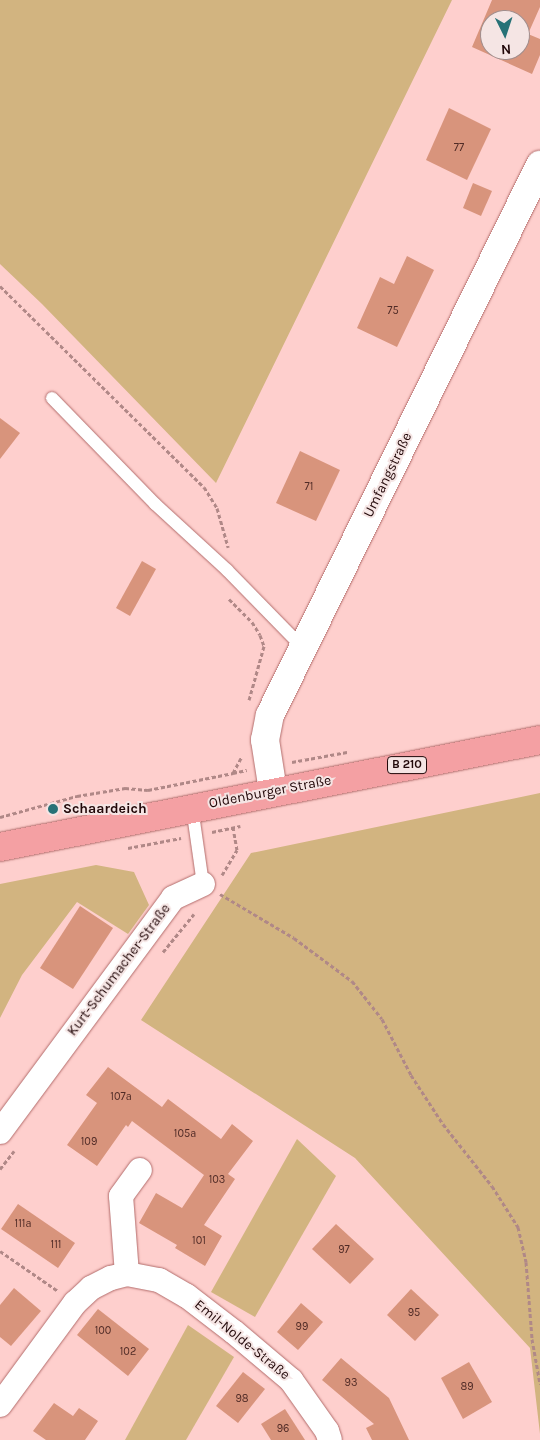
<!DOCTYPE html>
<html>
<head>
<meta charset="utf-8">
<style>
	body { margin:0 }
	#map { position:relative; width:540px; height:1440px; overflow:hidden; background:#fecfcd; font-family:Karla,sans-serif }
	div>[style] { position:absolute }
	.green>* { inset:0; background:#d2b480 }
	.building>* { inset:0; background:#d8947c }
	.path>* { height:3px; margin-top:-1.5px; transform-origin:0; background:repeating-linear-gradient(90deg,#b08887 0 4px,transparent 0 6.5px) }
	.roads { filter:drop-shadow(0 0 1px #b36d6c) drop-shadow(0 0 1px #b36d6c) }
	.service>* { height:12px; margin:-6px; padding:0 6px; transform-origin:6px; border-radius:6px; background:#fff }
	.minor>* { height:24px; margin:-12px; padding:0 12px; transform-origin:12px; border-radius:12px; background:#fff }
	.tertiary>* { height:28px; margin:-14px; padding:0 14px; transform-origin:14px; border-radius:14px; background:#fff }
	.primary>* { height:28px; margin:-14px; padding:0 14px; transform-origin:14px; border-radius:14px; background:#f4a0a3 }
	.dots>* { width:14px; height:14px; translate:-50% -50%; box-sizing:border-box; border:2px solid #f5e5e4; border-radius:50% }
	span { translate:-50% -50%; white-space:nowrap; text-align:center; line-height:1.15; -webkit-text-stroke:4px #f5e5e4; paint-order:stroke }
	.number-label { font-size:11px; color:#502b26 }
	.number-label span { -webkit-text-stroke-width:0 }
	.shield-label span { padding:1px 4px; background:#f5e5e4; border:1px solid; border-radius:4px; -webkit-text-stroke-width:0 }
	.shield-label { font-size:12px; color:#220809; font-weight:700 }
	.street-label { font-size:14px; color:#220809 }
	.poi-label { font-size:14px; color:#220809; font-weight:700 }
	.left { translate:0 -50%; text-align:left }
	.north { position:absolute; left:480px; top:10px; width:50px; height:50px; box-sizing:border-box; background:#f5e5e4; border:1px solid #a18d8c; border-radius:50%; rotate:176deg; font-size:14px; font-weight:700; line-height:20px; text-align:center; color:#220809 }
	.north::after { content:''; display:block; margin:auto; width:18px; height:22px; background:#287277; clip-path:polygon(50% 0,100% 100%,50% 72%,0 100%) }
</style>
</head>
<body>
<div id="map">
	<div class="green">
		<div style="clip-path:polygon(0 0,452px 0,216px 483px,42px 304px,0 264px)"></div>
		<div style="clip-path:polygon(540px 793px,540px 1434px,530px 1348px,355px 1158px,141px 1020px,251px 853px)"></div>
		<div style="clip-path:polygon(96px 865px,134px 872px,149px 905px,128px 934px,77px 902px,22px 975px,0 1018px,0 884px)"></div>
		<div style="clip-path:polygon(297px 1139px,336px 1176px,255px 1317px,211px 1292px)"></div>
		<div style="clip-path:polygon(188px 1325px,234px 1357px,186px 1440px,125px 1440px)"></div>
	</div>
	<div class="building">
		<div style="clip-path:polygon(evenodd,492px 0,540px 0,540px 7px,528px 34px,540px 39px,540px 55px,532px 74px,472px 47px,492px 0,490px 20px,520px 20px,520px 50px,490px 50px,490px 20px)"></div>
		<div style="clip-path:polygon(449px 108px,491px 129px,467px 180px,426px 160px)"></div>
		<div style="clip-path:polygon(473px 183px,492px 191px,481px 216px,463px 208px)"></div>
		<div style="clip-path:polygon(407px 256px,434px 270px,397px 347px,357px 328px,380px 277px,394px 284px)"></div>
		<div style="clip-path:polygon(0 418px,20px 433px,0 459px)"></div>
		<div style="clip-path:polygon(300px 451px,340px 470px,316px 521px,276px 503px)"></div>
		<div style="clip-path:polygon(142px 561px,156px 569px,130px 616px,116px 608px)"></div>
		<div style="clip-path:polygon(80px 906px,113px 928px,73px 989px,40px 968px)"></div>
		<div style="clip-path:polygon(108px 1067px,162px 1107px,168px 1099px,221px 1139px,232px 1124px,253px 1141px,228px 1174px,235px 1179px,204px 1225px,222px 1236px,205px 1266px,175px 1248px,177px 1245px,139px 1223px,156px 1193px,182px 1208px,204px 1175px,132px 1121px,128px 1127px,126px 1125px,97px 1166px,67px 1145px,97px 1103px,86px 1095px)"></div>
		<div style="clip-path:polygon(18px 1204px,75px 1243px,58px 1268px,1px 1229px)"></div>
		<div style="clip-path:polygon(336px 1224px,374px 1259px,350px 1284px,312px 1249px)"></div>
		<div style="clip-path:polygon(14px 1288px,41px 1311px,11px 1346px,0 1337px,0 1305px)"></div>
		<div style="clip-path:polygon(411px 1289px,439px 1315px,415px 1341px,387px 1315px)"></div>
		<div style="clip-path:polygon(301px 1303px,323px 1322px,298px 1350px,277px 1332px)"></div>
		<div style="clip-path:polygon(98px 1309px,149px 1349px,128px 1376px,77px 1335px)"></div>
		<div style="clip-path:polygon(341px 1358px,389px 1398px,409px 1440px,372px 1440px,366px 1428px,374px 1424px,322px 1380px)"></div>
		<div style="clip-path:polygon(469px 1362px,492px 1402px,463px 1419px,441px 1378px)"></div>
		<div style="clip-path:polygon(243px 1372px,265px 1389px,238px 1423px,216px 1406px)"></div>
		<div style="clip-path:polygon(54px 1403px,73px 1416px,79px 1408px,98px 1421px,85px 1440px,46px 1440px,33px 1431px)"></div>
		<div style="clip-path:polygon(285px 1409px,305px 1440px,271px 1440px,261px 1424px)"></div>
	</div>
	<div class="path">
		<div style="left:0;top:286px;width:286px;rotate:44.6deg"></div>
		<div style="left:204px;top:487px;width:25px;rotate:58deg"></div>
		<div style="left:217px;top:508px;width:41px;rotate:74.2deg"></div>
		<div style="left:229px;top:599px;width:33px;rotate:45deg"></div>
		<div style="left:252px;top:622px;width:15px;rotate:58deg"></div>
		<div style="left:260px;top:635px;width:12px;rotate:70deg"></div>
		<div style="left:264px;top:646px;width:56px;rotate:105.5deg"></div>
		<div style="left:292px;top:762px;width:56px;rotate:-10.3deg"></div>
		<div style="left:233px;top:773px;width:14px;rotate:-12deg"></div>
		<div style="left:0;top:817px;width:80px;rotate:-15.3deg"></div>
		<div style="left:77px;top:796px;width:49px;rotate:-9.5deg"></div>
		<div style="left:125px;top:788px;width:23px;rotate:5deg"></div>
		<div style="left:148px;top:790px;width:87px;rotate:-11.3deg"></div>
		<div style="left:233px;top:773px;width:19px;rotate:-62deg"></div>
		<div style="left:212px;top:832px;width:29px;rotate:-12deg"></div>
		<div style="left:128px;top:848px;width:54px;rotate:-10.7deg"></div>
		<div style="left:222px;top:875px;width:29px;rotate:-59deg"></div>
		<div style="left:237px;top:850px;width:22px;rotate:-100deg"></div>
		<div style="left:220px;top:894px;width:86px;rotate:30.7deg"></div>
		<div style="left:294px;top:938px;width:72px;rotate:36.6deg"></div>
		<div style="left:352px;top:981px;width:48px;rotate:51.7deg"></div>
		<div style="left:382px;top:1019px;width:63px;rotate:62.6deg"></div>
		<div style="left:411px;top:1075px;width:59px;rotate:56.9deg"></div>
		<div style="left:443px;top:1124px;width:79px;rotate:51.7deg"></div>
		<div style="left:492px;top:1186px;width:49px;rotate:57.6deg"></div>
		<div style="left:518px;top:1227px;width:36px;rotate:77deg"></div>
		<div style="left:526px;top:1262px;width:77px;rotate:85.5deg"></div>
		<div style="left:532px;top:1339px;width:46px;rotate:79.9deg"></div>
		<div style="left:163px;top:952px;width:49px;rotate:-50.8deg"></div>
		<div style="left:0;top:1169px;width:23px;rotate:-52deg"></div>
		<div style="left:0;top:1251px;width:70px;rotate:34.6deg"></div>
	</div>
	<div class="roads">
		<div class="service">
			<div style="left:52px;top:398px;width:148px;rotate:45.8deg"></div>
			<div style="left:155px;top:504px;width:98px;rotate:42.5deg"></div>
			<div style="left:227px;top:570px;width:109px;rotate:45.7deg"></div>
			<div style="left:192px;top:807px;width:78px;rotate:81.9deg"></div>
		</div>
		<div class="minor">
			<div style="left:0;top:1132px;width:291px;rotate:-53.5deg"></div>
			<div style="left:173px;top:898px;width:33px;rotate:-25deg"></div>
			<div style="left:127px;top:1274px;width:78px;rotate:-94.4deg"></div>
			<div style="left:121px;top:1196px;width:32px;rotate:-54deg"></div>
			<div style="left:0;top:1405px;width:127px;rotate:-53.7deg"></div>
			<div style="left:75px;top:1303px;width:22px;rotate:-43deg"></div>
			<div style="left:91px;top:1288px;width:22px;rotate:-27deg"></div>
			<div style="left:111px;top:1278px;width:16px;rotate:-14deg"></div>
			<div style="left:127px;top:1274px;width:33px;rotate:11deg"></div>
			<div style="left:159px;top:1280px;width:32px;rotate:30deg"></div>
			<div style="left:187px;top:1296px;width:59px;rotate:37.5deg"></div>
			<div style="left:234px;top:1332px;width:75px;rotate:40.1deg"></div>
			<div style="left:291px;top:1380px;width:62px;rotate:54.8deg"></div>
			<div style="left:327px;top:1431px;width:9px;rotate:72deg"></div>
		</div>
		<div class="tertiary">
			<div style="left:273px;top:791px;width:52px;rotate:-98.9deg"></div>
			<div style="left:265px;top:740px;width:25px;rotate:-79deg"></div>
			<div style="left:270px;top:715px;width:613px;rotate:-63.85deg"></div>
		</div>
		<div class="primary">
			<div style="left:0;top:847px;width:550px;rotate:-11.21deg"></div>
		</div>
	</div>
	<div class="dots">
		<div style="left:53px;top:809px;background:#287277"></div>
	</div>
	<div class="number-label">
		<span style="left:459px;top:148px">77</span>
		<span style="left:393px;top:311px">75</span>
		<span style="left:309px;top:487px">71</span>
		<span style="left:121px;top:1097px">107a</span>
		<span style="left:185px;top:1134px">105a</span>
		<span style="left:89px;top:1142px">109</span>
		<span style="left:217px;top:1180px">103</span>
		<span style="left:23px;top:1224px">111a</span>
		<span style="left:199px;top:1241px">101</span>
		<span style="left:56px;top:1245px">111</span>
		<span style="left:344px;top:1250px">97</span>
		<span style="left:414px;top:1313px">95</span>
		<span style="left:302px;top:1327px">99</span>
		<span style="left:103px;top:1331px">100</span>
		<span style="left:128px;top:1352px">102</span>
		<span style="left:351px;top:1383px">93</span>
		<span style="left:467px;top:1387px">89</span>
		<span style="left:242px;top:1399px">98</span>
		<span style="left:283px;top:1429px">96</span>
	</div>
	<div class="shield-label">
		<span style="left:407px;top:765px">B 210</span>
	</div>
	<div class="street-label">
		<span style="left:388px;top:475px;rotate:-64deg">Umfangstraße</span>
		<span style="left:270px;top:792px;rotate:-11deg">Oldenburger Straße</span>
		<span style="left:119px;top:970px;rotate:-53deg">Kurt-Schumacher-Straße</span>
		<span style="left:242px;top:1340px;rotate:39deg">Emil-Nolde-Straße</span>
	</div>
	<div class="poi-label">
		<span class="left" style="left:63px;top:809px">Schaardeich</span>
	</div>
	<div class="north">N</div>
</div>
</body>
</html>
